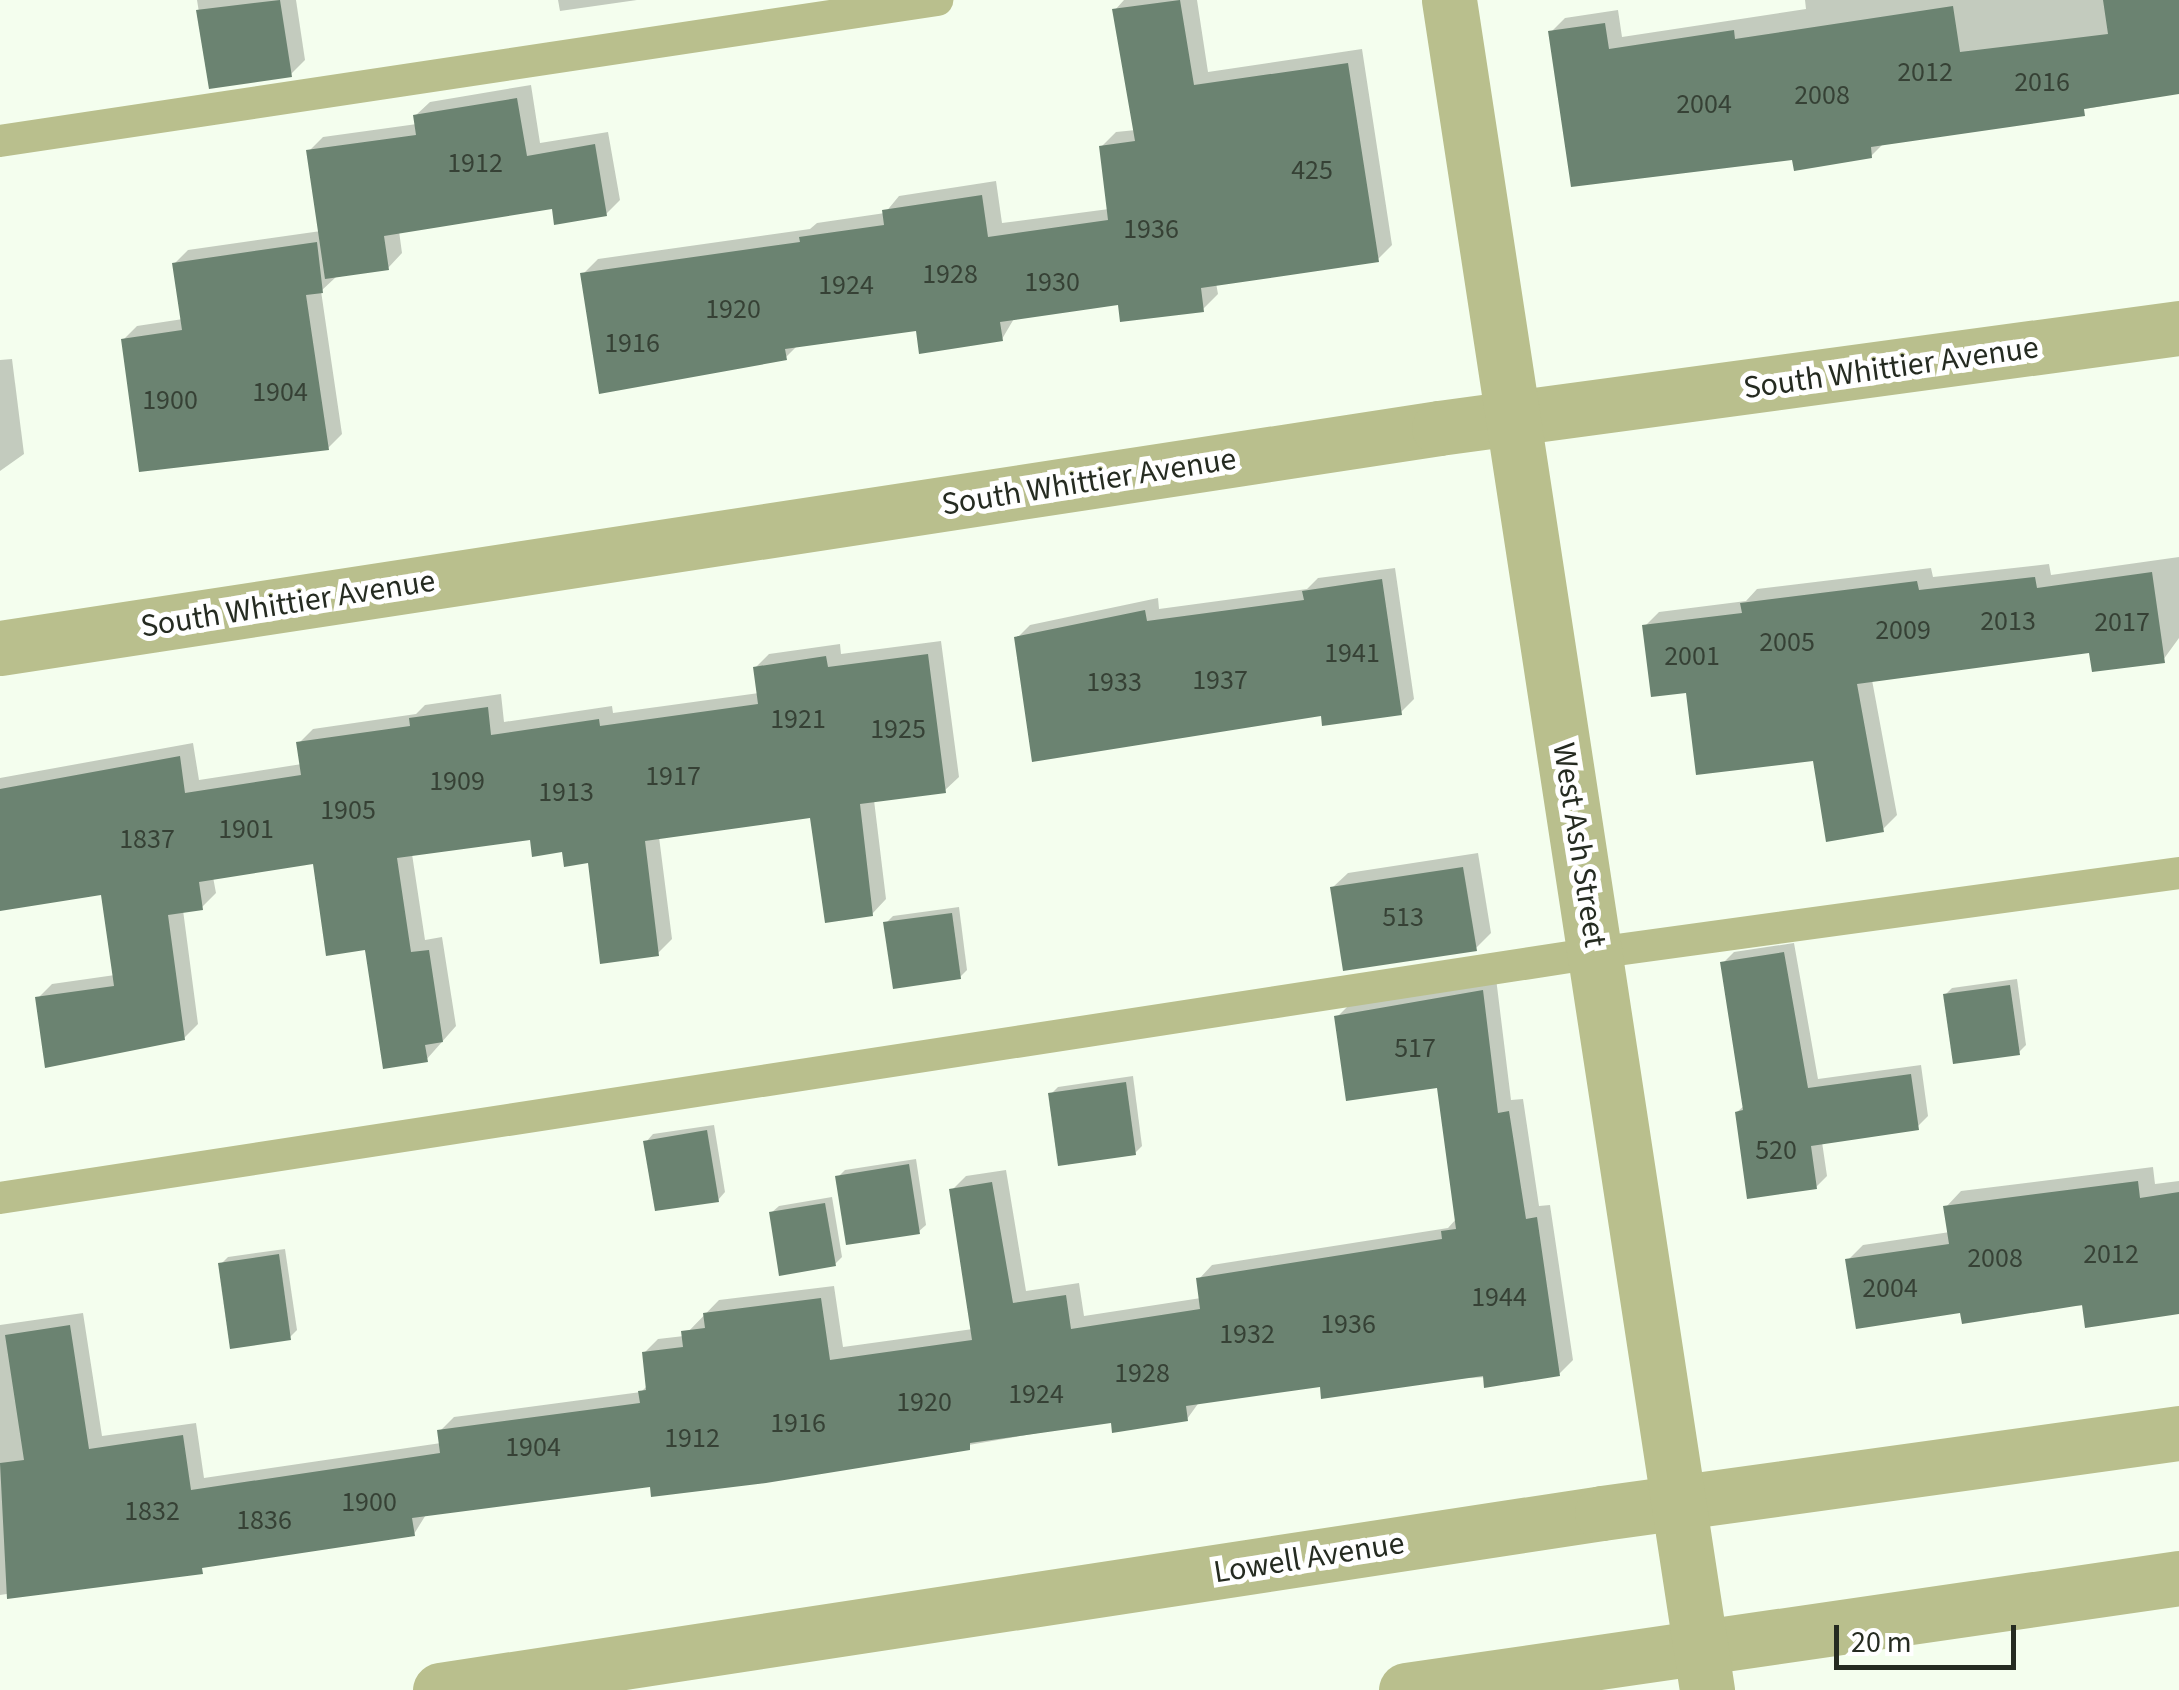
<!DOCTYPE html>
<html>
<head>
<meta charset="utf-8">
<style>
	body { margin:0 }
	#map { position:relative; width:2179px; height:1690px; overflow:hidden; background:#f4feee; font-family:"Source Sans 3",sans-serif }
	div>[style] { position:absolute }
	.shadow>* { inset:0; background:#0003 }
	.building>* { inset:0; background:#6b8371 }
	.service>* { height:32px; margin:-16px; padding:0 16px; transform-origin:16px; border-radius:16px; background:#b9bf8d }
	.minor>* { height:55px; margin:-27.5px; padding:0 27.5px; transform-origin:27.5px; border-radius:27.5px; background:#b9bf8d }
	.tertiary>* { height:55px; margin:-27.5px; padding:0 27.5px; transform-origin:27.5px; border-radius:27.5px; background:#b9bf8d }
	span { translate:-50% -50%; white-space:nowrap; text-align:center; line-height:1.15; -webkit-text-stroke:10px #fff; paint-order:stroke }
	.number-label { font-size:28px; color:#364135 }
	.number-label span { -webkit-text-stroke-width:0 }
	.street-label { font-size:32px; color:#252b21 }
	.scale { position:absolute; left:1834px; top:1625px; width:182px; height:45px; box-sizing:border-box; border:5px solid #252b21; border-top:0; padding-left:12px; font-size:30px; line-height:35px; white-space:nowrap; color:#252b21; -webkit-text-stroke:8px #fff; paint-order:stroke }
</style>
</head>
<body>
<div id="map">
	<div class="shadow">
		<div style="clip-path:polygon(197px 0,296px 0,305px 60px,291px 74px,211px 87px)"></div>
		<div style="clip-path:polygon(558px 0,637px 0,560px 11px)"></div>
		<div style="clip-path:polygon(1124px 0,1197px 0,1208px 72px,1362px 49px,1392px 245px,1377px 260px,1216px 283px,1218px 294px,1203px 309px,1120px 303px,1015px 317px,1002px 339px,918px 328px,798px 345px,786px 357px,583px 274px,598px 259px,810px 229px,817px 223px,885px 213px,899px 196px,996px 181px,1002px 223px,1109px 209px,1101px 147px,1116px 132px,1136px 130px,1115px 10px)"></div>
		<div style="clip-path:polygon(1805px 0,2179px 0,2179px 93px,1884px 143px,1871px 156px,1794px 157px,1551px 32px,1565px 18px,1618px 10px,1622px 37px,1806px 9px)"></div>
		<div style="clip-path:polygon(531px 85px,540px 143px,608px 132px,620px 200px,606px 214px,554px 207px,399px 231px,402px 253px,388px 268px,336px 277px,321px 291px,342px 434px,328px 448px,123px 340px,137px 326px,183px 319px,174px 264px,188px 250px,321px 231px,309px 151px,323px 137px,417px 124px,415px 116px,430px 102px)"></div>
		<div style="clip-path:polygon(12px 359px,24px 454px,0 471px,0 360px)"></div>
		<div style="clip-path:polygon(2179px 557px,2179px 638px,2163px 660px,2091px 650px,1872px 680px,1897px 815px,1883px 829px,1815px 758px,1688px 690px,1645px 626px,1659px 612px,1746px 601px,1757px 589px,1931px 568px,1933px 577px,2049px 564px,2051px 575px)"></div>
		<div style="clip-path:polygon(1395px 568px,1414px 699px,1401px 712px,1323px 714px,1017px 638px,1030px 625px,1158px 598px,1159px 609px,1307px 589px,1318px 578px)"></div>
		<div style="clip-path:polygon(941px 641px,959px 777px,944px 791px,874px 800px,886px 899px,872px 914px,812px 815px,659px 837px,672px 939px,658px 953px,590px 860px,564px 849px,532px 838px,412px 854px,425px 940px,442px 937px,456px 1026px,426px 1060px,315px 861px,213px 877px,216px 893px,202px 907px,183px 910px,198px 1024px,184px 1038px,38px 998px,52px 984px,115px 975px,104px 892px,0 908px,0 778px,193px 743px,199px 780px,302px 764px,299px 743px,313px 729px,416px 714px,425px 705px,501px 694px,504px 722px,612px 706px,613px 713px,759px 693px,755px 668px,769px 654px,840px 644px,841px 654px)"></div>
		<div style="clip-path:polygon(1478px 853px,1491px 933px,1475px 949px,1332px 888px,1348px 873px)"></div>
		<div style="clip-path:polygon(959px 907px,967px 970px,960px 977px,886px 923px,893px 916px)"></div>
		<div style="clip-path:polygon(1794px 943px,1818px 1079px,1921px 1065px,1928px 1116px,1917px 1127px,1822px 1142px,1827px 1176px,1816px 1187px,1737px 1112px,1745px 1105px,1723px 963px,1734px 952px)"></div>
		<div style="clip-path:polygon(1496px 978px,1511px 1100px,1523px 1099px,1539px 1206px,1550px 1205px,1573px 1360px,1559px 1374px,1322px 1384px,1200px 1401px,1187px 1419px,1113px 1420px,766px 1480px,652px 1484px,427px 1513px,414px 1534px,0 1595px,0 1325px,83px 1313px,102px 1436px,196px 1423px,204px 1478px,441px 1443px,440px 1431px,454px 1417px,641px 1392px,648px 1385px,644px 1353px,658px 1339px,684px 1336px,719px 1300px,834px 1286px,843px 1347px,973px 1329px,952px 1190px,966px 1176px,1006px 1170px,1026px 1291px,1079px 1283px,1084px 1316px,1201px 1298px,1199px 1279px,1212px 1265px,1448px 1228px,1457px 1218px,1439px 1086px,1337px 1017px,1351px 1003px)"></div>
		<div style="clip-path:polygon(2017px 979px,2026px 1045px,2019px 1052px,1945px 995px,1952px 988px)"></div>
		<div style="clip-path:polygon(1133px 1076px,1142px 1146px,1135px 1153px,1051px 1094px,1058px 1087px)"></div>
		<div style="clip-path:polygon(714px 1125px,725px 1192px,718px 1200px,646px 1142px,653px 1134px)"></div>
		<div style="clip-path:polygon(916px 1159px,926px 1225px,918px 1232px,838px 1177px,845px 1170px)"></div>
		<div style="clip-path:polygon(2153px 1167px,2155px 1184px,2179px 1181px,2179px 1301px,1962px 1311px,1848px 1260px,1863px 1245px,1950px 1232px,1946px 1207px,1961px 1191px)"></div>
		<div style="clip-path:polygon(832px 1197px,842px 1257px,835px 1264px,771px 1213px,779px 1206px)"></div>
		<div style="clip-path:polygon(285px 1249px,297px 1330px,290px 1337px,221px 1264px,228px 1257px)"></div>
	</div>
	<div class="building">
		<div style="clip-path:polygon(280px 0,292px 77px,209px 89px,196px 10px)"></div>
		<div style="clip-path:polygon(1180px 0,1194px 85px,1348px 63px,1379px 262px,1201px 288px,1204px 312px,1120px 322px,1118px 305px,1000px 322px,1003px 341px,919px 354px,916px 331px,785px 349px,787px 360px,599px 394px,580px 273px,800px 242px,799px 237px,884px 225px,882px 210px,982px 195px,988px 237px,1108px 220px,1099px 146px,1135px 141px,1112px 9px)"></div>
		<div style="clip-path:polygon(2103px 0,2179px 0,2179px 94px,2084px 109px,2085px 116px,1871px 147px,1872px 158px,1794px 171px,1792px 160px,1571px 187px,1548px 31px,1605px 23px,1609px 49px,1734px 30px,1735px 39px,1953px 6px,1960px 52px,2108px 34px)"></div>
		<div style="clip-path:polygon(517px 98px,527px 156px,595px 144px,607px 216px,554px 225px,552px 209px,384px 236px,389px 270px,325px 279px,306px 150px,416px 135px,413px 115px)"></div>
		<div style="clip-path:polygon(317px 242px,323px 293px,306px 295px,329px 450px,139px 472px,121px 339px,182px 330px,172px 263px)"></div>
		<div style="clip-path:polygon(2152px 572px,2165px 663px,2092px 672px,2089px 653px,1857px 684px,1884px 832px,1826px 842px,1813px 761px,1696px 775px,1686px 693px,1651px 697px,1642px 625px,1742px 613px,1740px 603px,1917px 581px,1919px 590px,2035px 577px,2037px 588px)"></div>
		<div style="clip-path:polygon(1382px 579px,1402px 715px,1322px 726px,1321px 716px,1032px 762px,1014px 637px,1145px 610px,1147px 621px,1304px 600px,1302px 591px)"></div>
		<div style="clip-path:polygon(928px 654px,946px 793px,860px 804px,873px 916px,825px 923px,810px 818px,645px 841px,659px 956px,600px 964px,588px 863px,564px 867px,562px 852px,532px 857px,530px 840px,397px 858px,411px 952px,429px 950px,443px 1042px,425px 1045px,428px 1062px,383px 1069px,365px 950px,326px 956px,313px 864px,199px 882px,203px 910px,168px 915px,185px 1040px,45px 1068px,35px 997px,114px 986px,101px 895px,0 911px,0 789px,180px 756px,185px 793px,301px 775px,296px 742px,410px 726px,409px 718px,488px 707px,491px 735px,599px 719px,600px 726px,758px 704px,753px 667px,826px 656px,828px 667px)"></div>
		<div style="clip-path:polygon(1463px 867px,1477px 951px,1343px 971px,1330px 887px)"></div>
		<div style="clip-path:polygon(952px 913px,961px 979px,893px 989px,883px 922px)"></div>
		<div style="clip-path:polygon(1784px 952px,1808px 1088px,1911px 1074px,1919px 1130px,1811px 1146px,1817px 1189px,1747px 1199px,1735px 1112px,1743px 1110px,1720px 962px)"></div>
		<div style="clip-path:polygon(2010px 985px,2020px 1055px,1953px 1064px,1943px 994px)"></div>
		<div style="clip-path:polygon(1483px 990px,1498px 1113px,1509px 1111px,1526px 1219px,1537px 1217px,1560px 1376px,1484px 1388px,1483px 1376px,1321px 1399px,1320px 1387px,1186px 1406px,1188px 1421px,1112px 1433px,1111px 1423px,970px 1443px,970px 1450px,766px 1483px,651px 1497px,650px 1487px,412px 1518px,415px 1536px,202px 1568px,203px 1574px,7px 1599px,0 1463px,24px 1460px,5px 1335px,70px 1325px,89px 1449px,183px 1435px,191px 1490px,440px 1453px,437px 1430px,640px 1403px,638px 1391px,646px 1390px,642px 1352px,683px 1347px,681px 1331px,705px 1328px,703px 1313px,821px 1298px,830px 1360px,972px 1340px,949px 1189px,992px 1182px,1013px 1303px,1066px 1295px,1071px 1329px,1200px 1309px,1196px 1278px,1442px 1239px,1441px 1231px,1456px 1229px,1437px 1088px,1346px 1101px,1334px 1016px)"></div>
		<div style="clip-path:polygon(1126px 1082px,1136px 1155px,1058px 1166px,1048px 1093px)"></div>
		<div style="clip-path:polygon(707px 1130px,719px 1202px,655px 1211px,643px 1141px)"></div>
		<div style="clip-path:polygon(909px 1164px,920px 1234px,846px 1245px,835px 1176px)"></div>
		<div style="clip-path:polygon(2138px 1181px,2140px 1198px,2179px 1192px,2179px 1314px,2085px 1328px,2082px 1305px,1962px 1324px,1960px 1313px,1856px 1329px,1845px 1259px,1949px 1244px,1943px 1206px)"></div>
		<div style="clip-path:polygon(825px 1203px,836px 1266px,779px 1276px,769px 1212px)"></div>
		<div style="clip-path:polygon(279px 1254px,291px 1340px,230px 1349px,218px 1263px)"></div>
	</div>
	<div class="service">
		<div style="left:0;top:141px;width:948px;rotate:-8.56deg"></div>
		<div style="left:0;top:1198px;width:1614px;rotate:-8.73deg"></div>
		<div style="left:1595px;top:953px;width:589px;rotate:-7.8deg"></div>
	</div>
	<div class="minor">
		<div style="left:0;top:648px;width:1456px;rotate:-8.69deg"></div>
		<div style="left:1439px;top:428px;width:747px;rotate:-7.7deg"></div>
		<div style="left:440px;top:1690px;width:1175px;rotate:-8.66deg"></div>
		<div style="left:1602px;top:1513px;width:583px;rotate:-7.89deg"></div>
		<div style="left:1406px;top:1690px;width:781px;rotate:-8.24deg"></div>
	</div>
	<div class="tertiary">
		<div style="left:1449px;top:0;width:1710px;rotate:81.32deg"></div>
	</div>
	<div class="number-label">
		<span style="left:1925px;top:72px">2012</span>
		<span style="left:2042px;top:82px">2016</span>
		<span style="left:1822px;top:95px">2008</span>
		<span style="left:1704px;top:104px">2004</span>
		<span style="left:475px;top:163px">1912</span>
		<span style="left:1312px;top:170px">425</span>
		<span style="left:1151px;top:229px">1936</span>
		<span style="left:950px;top:274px">1928</span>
		<span style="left:1052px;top:282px">1930</span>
		<span style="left:846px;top:285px">1924</span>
		<span style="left:733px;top:309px">1920</span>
		<span style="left:632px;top:343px">1916</span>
		<span style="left:280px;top:392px">1904</span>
		<span style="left:170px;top:400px">1900</span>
		<span style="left:2008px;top:621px">2013</span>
		<span style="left:2122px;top:622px">2017</span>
		<span style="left:1903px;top:630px">2009</span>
		<span style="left:1787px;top:642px">2005</span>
		<span style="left:1352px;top:653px">1941</span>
		<span style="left:1692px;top:656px">2001</span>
		<span style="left:1220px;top:680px">1937</span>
		<span style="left:1114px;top:682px">1933</span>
		<span style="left:798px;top:719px">1921</span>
		<span style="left:898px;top:729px">1925</span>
		<span style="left:673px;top:776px">1917</span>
		<span style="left:457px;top:781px">1909</span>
		<span style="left:566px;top:792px">1913</span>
		<span style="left:348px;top:810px">1905</span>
		<span style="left:246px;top:829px">1901</span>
		<span style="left:147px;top:839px">1837</span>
		<span style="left:1403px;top:917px">513</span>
		<span style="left:1415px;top:1048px">517</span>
		<span style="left:1776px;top:1150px">520</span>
		<span style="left:2111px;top:1254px">2012</span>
		<span style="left:1995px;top:1258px">2008</span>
		<span style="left:1890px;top:1288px">2004</span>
		<span style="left:1499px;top:1297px">1944</span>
		<span style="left:1348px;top:1324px">1936</span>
		<span style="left:1247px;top:1334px">1932</span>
		<span style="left:1142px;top:1373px">1928</span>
		<span style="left:1036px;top:1394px">1924</span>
		<span style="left:924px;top:1402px">1920</span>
		<span style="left:798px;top:1423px">1916</span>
		<span style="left:692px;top:1438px">1912</span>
		<span style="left:533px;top:1447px">1904</span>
		<span style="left:369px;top:1502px">1900</span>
		<span style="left:152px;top:1511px">1832</span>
		<span style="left:264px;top:1520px">1836</span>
	</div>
	<div class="street-label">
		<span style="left:1891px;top:368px;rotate:-8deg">South Whittier Avenue</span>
		<span style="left:1089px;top:482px;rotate:-9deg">South Whittier Avenue</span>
		<span style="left:288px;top:604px;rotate:-9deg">South Whittier Avenue</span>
		<span style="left:1579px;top:845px;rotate:81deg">West Ash Street</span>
		<span style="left:1309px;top:1558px;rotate:-9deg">Lowell Avenue</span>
	</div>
	<div class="scale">20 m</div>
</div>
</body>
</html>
